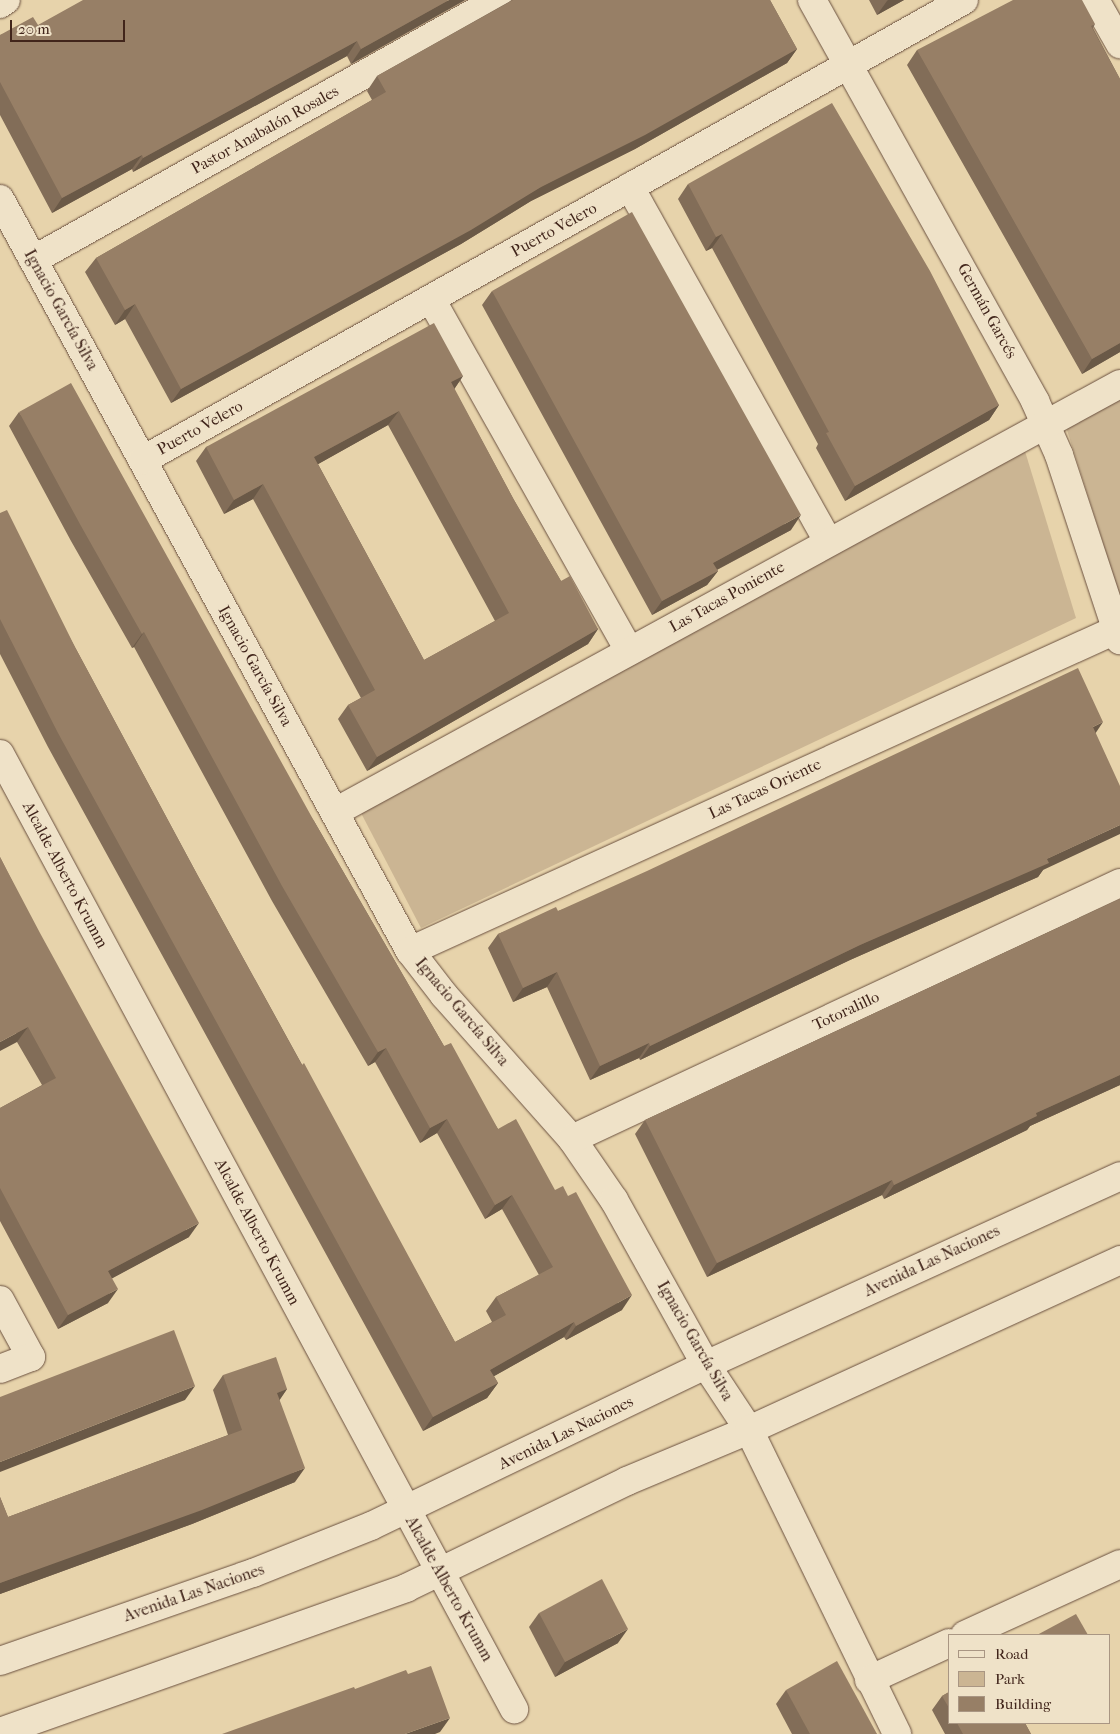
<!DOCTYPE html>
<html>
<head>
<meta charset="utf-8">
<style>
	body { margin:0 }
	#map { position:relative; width:1120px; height:1734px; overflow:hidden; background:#e7d3ab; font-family:"IM FELL French Canon",serif }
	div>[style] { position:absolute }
	.green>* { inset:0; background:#cbb593 }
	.roads { filter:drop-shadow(0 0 1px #6a503f) drop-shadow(0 0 1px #6a503f) }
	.minor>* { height:28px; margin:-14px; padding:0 14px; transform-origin:14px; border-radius:14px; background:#efe2c8 }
	.tertiary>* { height:28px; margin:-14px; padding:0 14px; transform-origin:14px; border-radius:14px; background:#efe2c8 }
	.wall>* { inset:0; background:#826d58 }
	.shaded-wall>* { inset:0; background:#6a5947 }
	.building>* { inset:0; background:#977f66 }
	span { translate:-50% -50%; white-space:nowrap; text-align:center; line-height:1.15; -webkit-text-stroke:4px #efe2c8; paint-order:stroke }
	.street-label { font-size:16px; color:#41251b }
	.legend { position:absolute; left:948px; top:1634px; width:162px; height:90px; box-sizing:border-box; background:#efe2c8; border:1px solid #a99683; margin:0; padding:6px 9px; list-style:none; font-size:15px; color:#41251b }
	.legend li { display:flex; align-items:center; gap:10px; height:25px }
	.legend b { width:25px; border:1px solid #a99683 }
	.scale { position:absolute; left:10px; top:20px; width:115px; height:22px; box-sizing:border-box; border:2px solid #41251b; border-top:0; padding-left:6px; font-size:15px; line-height:18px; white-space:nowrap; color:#41251b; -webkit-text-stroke:4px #efe2c8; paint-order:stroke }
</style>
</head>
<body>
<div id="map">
	<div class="green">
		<div style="clip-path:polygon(1120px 390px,1120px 596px,1065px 424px)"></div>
		<div style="clip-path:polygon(1024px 448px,1076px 618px,421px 928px,361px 813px)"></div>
	</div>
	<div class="roads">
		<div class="minor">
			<div style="left:812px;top:0;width:459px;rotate:60.9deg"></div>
			<div style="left:1035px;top:401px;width:59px;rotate:66deg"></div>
			<div style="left:1059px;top:455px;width:195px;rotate:71.8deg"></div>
			<div style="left:1095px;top:0;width:51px;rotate:60.4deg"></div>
			<div style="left:0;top:4px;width:7px;rotate:-34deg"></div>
			<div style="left:630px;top:187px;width:406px;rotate:60.8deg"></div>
			<div style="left:0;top:199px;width:857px;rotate:61.4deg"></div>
			<div style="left:410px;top:951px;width:56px;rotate:52.3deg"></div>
			<div style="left:444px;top:995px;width:193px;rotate:48.4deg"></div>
			<div style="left:572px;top:1139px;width:74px;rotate:55.5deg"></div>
			<div style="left:614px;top:1200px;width:189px;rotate:60.9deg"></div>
			<div style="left:706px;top:1365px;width:78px;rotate:56.5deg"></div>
			<div style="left:749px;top:1430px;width:338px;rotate:64deg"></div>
			<div style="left:33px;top:260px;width:532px;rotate:-29.26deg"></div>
			<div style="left:431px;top:299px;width:404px;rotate:60.6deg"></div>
			<div style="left:143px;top:460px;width:941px;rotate:-29.26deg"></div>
			<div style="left:0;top:754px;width:1085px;rotate:61.71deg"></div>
			<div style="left:335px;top:812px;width:894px;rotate:-28.6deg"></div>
			<div style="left:410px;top:951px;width:780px;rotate:-24.46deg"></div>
			<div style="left:572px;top:1139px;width:605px;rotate:-25.04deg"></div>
			<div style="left:0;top:1300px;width:65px;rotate:61.5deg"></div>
			<div style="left:31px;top:1357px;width:33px;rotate:159deg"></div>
			<div style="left:965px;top:1635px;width:170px;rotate:-24.6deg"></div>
			<div style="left:869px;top:1680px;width:88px;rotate:-24.8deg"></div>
		</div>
		<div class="tertiary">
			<div style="left:0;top:1661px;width:268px;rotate:-19.2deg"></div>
			<div style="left:253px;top:1573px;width:127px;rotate:-21.7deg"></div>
			<div style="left:371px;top:1526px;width:372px;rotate:-25.7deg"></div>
			<div style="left:706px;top:1365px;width:455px;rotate:-24.5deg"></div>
			<div style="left:0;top:1732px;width:431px;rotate:-19.5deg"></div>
			<div style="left:406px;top:1588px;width:246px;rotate:-25.8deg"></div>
			<div style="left:627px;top:1481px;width:132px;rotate:-22.7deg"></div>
			<div style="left:749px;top:1430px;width:408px;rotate:-24.6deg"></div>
		</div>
	</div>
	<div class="wall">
		<div style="clip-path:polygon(465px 0,351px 64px,347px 56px,133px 172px,132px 169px,52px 213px,0 115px,0 35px,38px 25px)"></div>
		<div style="clip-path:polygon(512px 0,770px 0,797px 49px,787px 63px,635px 149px,531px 201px,461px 244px,171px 403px,125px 319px,115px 325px,85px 272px,96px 258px,372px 100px,367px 91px,377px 76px)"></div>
		<div style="clip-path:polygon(869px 0,904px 0,877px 15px)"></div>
		<div style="clip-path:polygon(1095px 24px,1093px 28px,1120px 79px,1120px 352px,1082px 374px,907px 65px,917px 50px)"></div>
		<div style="clip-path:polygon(688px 184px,999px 405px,989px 420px,845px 501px,816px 448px,818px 444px,712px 248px,706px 251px,678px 199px)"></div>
		<div style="clip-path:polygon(492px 291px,791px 530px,717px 570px,718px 571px,707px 585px,652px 615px,482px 305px)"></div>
		<div style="clip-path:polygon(evenodd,463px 376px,454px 389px,514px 500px,561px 581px,598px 629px,588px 644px,367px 771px,338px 719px,348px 705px,361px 698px,253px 499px,224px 514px,196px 461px,206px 447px,463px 376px,388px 425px,495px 621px,424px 660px,318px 464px,388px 425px)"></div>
		<div style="clip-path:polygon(19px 412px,314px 821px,444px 1046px,498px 1129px,622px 1310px,566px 1340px,564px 1337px,494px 1376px,498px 1383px,487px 1398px,423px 1431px,48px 747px,0 654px,0 513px,76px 649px,198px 876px,455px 1342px,492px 1322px,486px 1311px,496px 1297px,539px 1275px,502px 1209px,485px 1219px,437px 1133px,420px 1143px,375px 1062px,368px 1066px,272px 901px,134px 647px,132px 648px,71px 541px,9px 426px)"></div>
		<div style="clip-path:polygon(1096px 734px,1043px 870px,1038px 877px,850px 960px,640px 1060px,639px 1058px,590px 1080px,547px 987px,513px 1002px,488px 948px,498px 934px,558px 911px)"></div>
		<div style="clip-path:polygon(0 857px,189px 1237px,112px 1278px,108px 1303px,58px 1329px,0 1221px,0 1108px,42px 1085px,17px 1042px)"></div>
		<div style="clip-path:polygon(1120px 899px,1120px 1085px,1030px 1126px,1027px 1130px,884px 1199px,882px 1195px,707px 1277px,635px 1134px,645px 1120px)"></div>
		<div style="clip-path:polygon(223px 1375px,287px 1389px,279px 1400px,295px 1482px,192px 1524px,0 1594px,0 1497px,8px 1517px,228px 1435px,213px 1390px)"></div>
		<div style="clip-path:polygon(539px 1613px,618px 1643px,555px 1677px,529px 1627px)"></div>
		<div style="clip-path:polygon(786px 1690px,877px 1734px,792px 1734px,776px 1704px)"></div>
		<div style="clip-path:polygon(949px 1692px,949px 1723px,1025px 1723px,1031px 1734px,945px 1734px,932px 1710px,942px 1696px)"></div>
	</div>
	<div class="shaded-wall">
		<div style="clip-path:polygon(449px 0,465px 0,351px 64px,361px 49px)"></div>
		<div style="clip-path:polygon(888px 0,904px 0,877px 15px,887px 1px)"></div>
		<div style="clip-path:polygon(357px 41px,347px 56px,133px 172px,143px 158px)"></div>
		<div style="clip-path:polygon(797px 49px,787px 63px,635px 149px,531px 201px,461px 244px,171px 403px,181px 389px,541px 187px)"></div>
		<div style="clip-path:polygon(142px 155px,132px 169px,52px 213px,62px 198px)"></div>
		<div style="clip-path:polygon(722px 234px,712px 248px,706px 251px,716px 237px)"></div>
		<div style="clip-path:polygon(135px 304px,125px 319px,115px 325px,125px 310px)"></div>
		<div style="clip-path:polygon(1120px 343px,1120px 352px,1082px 374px,1092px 359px)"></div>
		<div style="clip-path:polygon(463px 376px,453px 391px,451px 382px)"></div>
		<div style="clip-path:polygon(999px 405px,989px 420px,845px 501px,855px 486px)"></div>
		<div style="clip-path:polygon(399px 411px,388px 425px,304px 472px,314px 457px)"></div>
		<div style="clip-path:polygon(263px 484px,253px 499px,224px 514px,234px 500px)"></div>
		<div style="clip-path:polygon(801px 515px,791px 530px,703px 577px,713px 563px)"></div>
		<div style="clip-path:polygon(718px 571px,707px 585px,652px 615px,662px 601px)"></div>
		<div style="clip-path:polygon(598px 629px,588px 644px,367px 771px,377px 757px)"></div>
		<div style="clip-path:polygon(144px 632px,134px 647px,132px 648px,142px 634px)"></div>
		<div style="clip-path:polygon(1103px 722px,1093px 737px,1093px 727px)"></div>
		<div style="clip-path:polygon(1120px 825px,1120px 834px,1043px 870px,1038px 877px,850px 960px,640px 1060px,650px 1046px,860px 945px)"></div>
		<div style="clip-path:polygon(557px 972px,547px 987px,513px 1002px,523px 988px)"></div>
		<div style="clip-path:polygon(28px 1027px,17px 1042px,0 1051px,0 1042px)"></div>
		<div style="clip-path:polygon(649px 1043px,639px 1058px,590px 1080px,600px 1066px)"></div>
		<div style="clip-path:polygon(386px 1048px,375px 1062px,368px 1066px,378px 1052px)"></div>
		<div style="clip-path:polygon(1120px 1075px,1120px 1085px,1030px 1126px,1027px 1130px,884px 1199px,894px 1185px,1036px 1113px)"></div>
		<div style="clip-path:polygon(447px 1119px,437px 1133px,420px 1143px,430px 1128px)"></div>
		<div style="clip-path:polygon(892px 1180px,882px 1195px,707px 1277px,717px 1263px)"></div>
		<div style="clip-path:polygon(512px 1195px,502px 1209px,485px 1219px,495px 1205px)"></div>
		<div style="clip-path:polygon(199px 1223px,189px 1237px,98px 1286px,108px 1271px)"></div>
		<div style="clip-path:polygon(118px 1289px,108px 1303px,58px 1329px,68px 1315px)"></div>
		<div style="clip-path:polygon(632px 1295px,622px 1310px,566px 1340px,576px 1326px)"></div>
		<div style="clip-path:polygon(574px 1322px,564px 1337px,480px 1384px,490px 1370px)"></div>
		<div style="clip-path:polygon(498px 1383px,487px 1398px,423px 1431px,433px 1417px)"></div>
		<div style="clip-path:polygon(195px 1386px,185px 1400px,0 1472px,0 1462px)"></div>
		<div style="clip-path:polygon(287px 1389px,277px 1404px,277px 1393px)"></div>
		<div style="clip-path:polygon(305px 1468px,295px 1482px,192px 1524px,0 1594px,0 1583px)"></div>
		<div style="clip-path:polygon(628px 1629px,618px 1643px,555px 1677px,565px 1662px)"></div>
		<div style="clip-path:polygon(450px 1718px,440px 1732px,435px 1734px,405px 1734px)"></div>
	</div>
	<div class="building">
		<div style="clip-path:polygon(83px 0,449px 0,361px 49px,357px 41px,143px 158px,142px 155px,62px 198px,0 82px,0 35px,33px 17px,38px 25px)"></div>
		<div style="clip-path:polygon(513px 0,770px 0,797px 49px,645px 135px,541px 187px,471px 230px,181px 389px,135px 304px,125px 310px,96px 258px,386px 92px,377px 76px)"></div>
		<div style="clip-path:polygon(1013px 0,1082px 0,1095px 24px,1091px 26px,1120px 79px,1120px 343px,1092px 359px,917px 50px)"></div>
		<div style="clip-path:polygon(832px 103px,930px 271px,999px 405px,855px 486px,826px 433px,829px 432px,722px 234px,716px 237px,688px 184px)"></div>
		<div style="clip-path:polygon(632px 212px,801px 515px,713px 563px,718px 571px,662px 601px,492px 291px)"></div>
		<div style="clip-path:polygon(evenodd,434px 323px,463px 376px,451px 382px,514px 500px,561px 581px,570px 576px,598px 629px,377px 757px,348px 705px,375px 690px,263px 484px,234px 500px,206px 447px,434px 323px,399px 411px,509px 613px,424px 660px,314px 457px,399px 411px)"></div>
		<div style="clip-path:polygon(71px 383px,314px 821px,444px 1046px,451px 1043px,498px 1129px,516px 1119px,555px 1190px,563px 1186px,568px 1196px,576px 1192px,632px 1295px,576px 1326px,574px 1322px,490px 1370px,498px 1383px,433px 1417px,58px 733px,0 619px,0 513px,7px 510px,76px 649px,198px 876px,302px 1065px,304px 1063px,455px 1342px,506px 1315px,496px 1297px,553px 1267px,512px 1195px,495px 1205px,447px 1119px,430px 1128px,386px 1048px,378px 1052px,282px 886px,144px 632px,142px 634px,81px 526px,19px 412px)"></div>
		<div style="clip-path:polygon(1078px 668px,1103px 722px,1093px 727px,1120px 786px,1120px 825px,1047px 859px,1049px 863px,860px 945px,650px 1046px,649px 1043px,600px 1066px,557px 972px,523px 988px,498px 934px,556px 907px,558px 911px,647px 871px)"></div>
		<div style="clip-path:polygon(0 857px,40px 933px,199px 1223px,108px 1271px,118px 1289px,68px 1315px,0 1188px,0 1108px,56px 1078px,28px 1027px,0 1042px)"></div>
		<div style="clip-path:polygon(1120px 899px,1120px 1075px,1036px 1113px,1037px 1116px,894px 1185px,892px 1180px,717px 1263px,645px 1120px)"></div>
		<div style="clip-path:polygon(174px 1330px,195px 1386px,0 1462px,0 1397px)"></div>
		<div style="clip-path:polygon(276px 1357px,287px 1389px,277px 1393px,305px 1468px,202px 1510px,0 1583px,0 1497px,8px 1517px,242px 1430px,223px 1375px)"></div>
		<div style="clip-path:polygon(602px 1579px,628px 1629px,565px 1662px,539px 1613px)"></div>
		<div style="clip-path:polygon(1076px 1614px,1088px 1635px,1037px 1635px)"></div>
		<div style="clip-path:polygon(837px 1661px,877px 1734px,810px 1734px,786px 1690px)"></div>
		<div style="clip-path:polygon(431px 1666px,450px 1718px,405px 1734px,222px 1734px,354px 1687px,355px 1689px,406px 1670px,408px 1674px)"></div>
		<div style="clip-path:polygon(949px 1692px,949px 1708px,942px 1696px)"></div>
		<div style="clip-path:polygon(957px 1723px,1025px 1723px,1031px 1734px,963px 1734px)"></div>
	</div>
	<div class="street-label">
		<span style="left:265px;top:130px;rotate:-29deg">Pastor Anabalón Rosales</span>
		<span style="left:554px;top:230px;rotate:-29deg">Puerto Velero</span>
		<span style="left:61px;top:310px;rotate:61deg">Ignacio García Silva</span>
		<span style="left:987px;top:311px;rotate:61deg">Germán Garcés</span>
		<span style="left:200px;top:428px;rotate:-29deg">Puerto Velero</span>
		<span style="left:727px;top:597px;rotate:-29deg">Las Tacas Poniente</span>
		<span style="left:255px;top:666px;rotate:61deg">Ignacio García Silva</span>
		<span style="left:765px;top:789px;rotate:-25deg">Las Tacas Oriente</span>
		<span style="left:65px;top:875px;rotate:62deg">Alcalde Alberto Krumm</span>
		<span style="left:846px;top:1011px;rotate:-25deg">Totoralillo</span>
		<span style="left:462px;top:1012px;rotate:50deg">Ignacio García Silva</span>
		<span style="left:257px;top:1232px;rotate:62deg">Alcalde Alberto Krumm</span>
		<span style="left:932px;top:1261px;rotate:-25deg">Avenida Las Naciones</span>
		<span style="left:695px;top:1341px;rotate:60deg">Ignacio García Silva</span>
		<span style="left:566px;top:1433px;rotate:-26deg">Avenida Las Naciones</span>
		<span style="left:449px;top:1589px;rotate:61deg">Alcalde Alberto Krumm</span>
		<span style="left:194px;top:1593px;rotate:-19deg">Avenida Las Naciones</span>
	</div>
	<ul class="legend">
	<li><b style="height:6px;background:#efe2c8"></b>Road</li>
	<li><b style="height:14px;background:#cbb593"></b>Park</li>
	<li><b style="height:14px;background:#977f66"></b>Building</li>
	</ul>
	<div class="scale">20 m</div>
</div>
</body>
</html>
